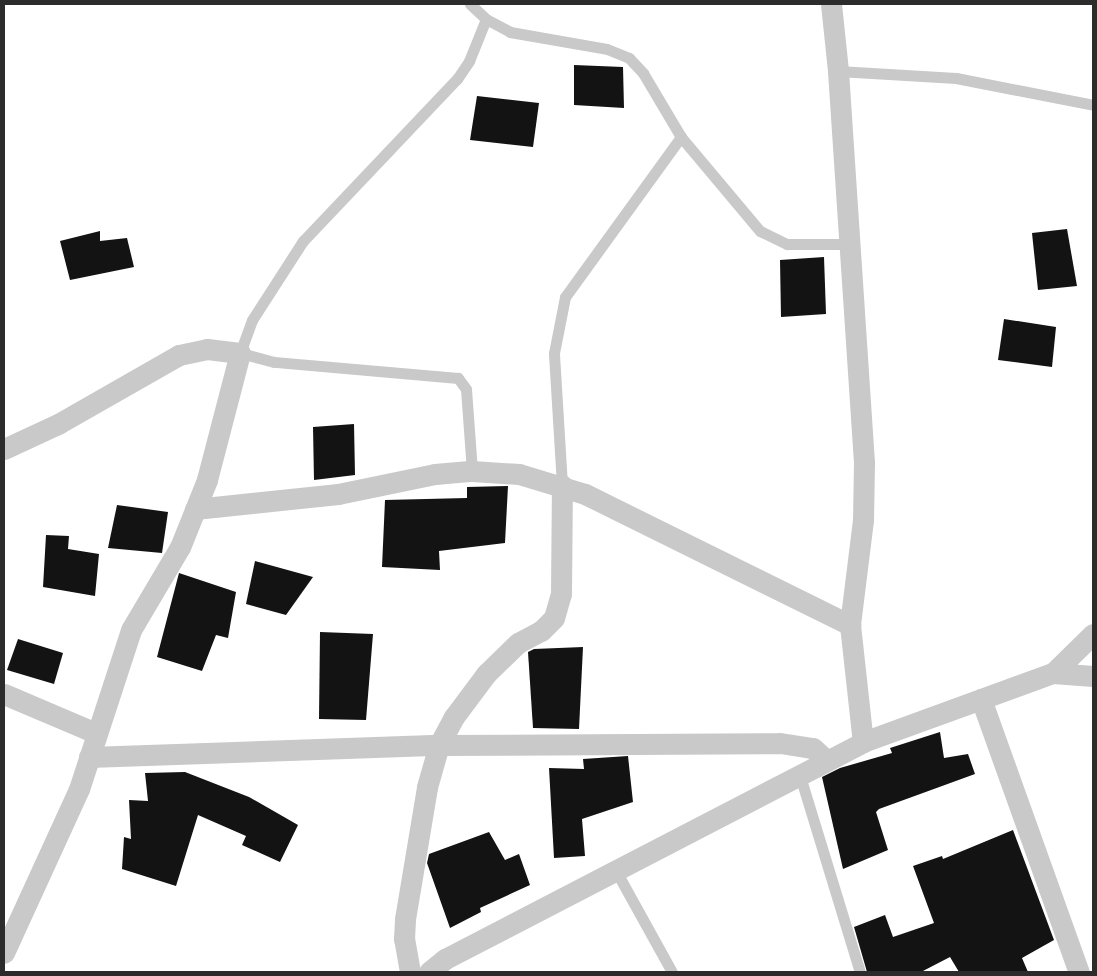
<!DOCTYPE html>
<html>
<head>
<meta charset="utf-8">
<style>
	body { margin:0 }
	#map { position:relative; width:1097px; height:976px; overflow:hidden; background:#fff; font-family:Overpass,sans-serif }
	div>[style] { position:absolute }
	.building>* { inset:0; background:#131313 }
	.service>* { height:11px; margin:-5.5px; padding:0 5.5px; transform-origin:5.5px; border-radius:5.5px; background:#c9c9c9 }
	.minor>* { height:21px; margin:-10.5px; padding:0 10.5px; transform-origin:10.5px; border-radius:10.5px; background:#c9c9c9 }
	span { translate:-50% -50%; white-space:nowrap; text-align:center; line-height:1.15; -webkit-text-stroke:5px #fff; paint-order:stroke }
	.frame { position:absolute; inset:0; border:5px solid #2c2c2c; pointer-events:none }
</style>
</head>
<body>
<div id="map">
	<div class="building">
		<div style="clip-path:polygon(574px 65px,623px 67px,624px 108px,574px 105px)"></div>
		<div style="clip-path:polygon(477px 96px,539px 103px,533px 147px,470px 140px)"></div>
		<div style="clip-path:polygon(1067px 229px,1077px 286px,1038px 290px,1032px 233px)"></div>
		<div style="clip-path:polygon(100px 231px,100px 241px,127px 238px,134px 267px,70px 280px,60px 241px)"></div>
		<div style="clip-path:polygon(824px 257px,826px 314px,781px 317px,780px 260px)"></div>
		<div style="clip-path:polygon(1004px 319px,1056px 327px,1052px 367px,998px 360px)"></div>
		<div style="clip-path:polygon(354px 424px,355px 475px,314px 480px,313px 427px)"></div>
		<div style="clip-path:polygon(508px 486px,505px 543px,439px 551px,440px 570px,382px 567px,385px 500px,467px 498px,467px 487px)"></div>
		<div style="clip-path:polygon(117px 505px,168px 512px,162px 553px,108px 548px)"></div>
		<div style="clip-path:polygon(46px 535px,69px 536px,68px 549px,99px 554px,95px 596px,43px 587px)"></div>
		<div style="clip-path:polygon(255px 561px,313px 577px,286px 615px,246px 604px)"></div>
		<div style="clip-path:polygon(179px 573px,236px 592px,228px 638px,216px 635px,202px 671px,157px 657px)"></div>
		<div style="clip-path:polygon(320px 632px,373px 634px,366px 720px,319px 719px)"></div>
		<div style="clip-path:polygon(18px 639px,63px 653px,54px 684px,7px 670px)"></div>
		<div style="clip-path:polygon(583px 647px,579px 729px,533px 728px,528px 652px,534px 649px)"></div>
		<div style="clip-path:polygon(940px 732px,944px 758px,968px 754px,975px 774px,879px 809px,876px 812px,888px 850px,843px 869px,822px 777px,840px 768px,892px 753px,890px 748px)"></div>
		<div style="clip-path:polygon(628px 756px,633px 802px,582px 819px,585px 856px,554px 858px,549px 768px,584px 769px,583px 759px)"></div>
		<div style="clip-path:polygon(185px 772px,249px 797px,298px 825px,280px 862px,242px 845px,246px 836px,198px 815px,176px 886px,122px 869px,124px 837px,131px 839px,129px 800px,148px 801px,145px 773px)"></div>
		<div style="clip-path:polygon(1013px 830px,1054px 940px,1022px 958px,1028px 972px,959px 972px,950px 957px,921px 972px,867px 972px,854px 927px,885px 915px,893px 937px,934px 923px,913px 866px,942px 856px,943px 859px)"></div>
		<div style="clip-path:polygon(489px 832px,505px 860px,519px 854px,530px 885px,480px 908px,481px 912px,450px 928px,427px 863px,429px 854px)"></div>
	</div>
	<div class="service">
		<div style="left:470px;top:4px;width:22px;rotate:43deg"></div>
		<div style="left:486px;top:19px;width:27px;rotate:28deg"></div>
		<div style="left:510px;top:32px;width:98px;rotate:9.9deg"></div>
		<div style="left:607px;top:49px;width:24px;rotate:22deg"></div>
		<div style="left:629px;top:58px;width:21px;rotate:47deg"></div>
		<div style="left:643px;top:73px;width:74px;rotate:59.3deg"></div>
		<div style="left:681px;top:137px;width:123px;rotate:50deg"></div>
		<div style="left:760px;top:231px;width:30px;rotate:26deg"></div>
		<div style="left:787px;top:244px;width:62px"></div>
		<div style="left:838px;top:71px;width:118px;rotate:3.4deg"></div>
		<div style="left:956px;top:78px;width:140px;rotate:11.1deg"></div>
		<div style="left:472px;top:471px;width:82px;rotate:-94.2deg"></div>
		<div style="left:466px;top:389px;width:14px;rotate:-126deg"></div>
		<div style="left:458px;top:378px;width:185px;rotate:-175deg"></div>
		<div style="left:274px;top:362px;width:35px;rotate:-165deg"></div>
		<div style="left:240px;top:353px;width:35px;rotate:-70deg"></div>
		<div style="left:252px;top:320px;width:94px;rotate:-57.2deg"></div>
		<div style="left:303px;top:241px;width:224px;rotate:-46.5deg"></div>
		<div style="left:457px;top:79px;width:22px;rotate:-56deg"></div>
		<div style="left:469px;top:61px;width:45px;rotate:-68deg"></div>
		<div style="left:562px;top:485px;width:132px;rotate:-93.5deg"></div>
		<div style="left:554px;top:353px;width:57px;rotate:-78.9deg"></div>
		<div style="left:565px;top:297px;width:198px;rotate:-54.1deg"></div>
		<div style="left:800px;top:776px;width:205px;rotate:73deg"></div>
		<div style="left:616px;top:871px;width:115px;rotate:61deg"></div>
	</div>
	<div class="minor">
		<div style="left:831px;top:4px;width:67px;rotate:84deg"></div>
		<div style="left:838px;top:71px;width:393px;rotate:86.2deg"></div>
		<div style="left:864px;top:463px;width:57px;rotate:91deg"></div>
		<div style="left:863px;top:520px;width:106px;rotate:97.1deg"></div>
		<div style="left:850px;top:625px;width:118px;rotate:83.7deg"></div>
		<div style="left:4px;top:449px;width:60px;rotate:-24.8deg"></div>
		<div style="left:58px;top:424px;width:139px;rotate:-29.7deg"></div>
		<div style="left:179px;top:355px;width:29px;rotate:-12deg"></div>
		<div style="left:207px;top:349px;width:33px;rotate:7deg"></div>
		<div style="left:240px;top:353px;width:131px;rotate:104.6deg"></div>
		<div style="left:207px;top:480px;width:72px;rotate:111.9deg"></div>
		<div style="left:180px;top:547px;width:96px;rotate:120.6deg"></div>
		<div style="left:131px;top:630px;width:167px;rotate:108.1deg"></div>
		<div style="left:79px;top:789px;width:180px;rotate:114.6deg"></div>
		<div style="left:195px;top:509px;width:144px;rotate:-6deg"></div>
		<div style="left:338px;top:494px;width:99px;rotate:-11.7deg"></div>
		<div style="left:435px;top:474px;width:37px;rotate:-5deg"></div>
		<div style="left:472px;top:471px;width:47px;rotate:3.7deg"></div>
		<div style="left:519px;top:474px;width:69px;rotate:16.9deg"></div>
		<div style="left:585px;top:494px;width:296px;rotate:26.3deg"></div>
		<div style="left:1053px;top:673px;width:40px;rotate:4.3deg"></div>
		<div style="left:4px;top:694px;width:100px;rotate:23deg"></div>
		<div style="left:981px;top:699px;width:290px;rotate:70.3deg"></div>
		<div style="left:89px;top:757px;width:350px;rotate:-2deg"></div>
		<div style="left:439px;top:745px;width:341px;rotate:-0.3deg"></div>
		<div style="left:780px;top:743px;width:33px;rotate:9deg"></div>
		<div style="left:813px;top:748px;width:18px;rotate:43deg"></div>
		<div style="left:410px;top:972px;width:34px;rotate:-100deg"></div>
		<div style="left:404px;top:939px;width:20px;rotate:-87deg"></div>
		<div style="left:405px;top:919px;width:134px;rotate:-80.5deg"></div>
		<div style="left:427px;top:787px;width:44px;rotate:-74.1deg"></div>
		<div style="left:439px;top:745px;width:32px;rotate:-62deg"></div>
		<div style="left:454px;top:717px;width:54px;rotate:-53.3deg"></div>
		<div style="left:486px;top:674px;width:45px;rotate:-44.1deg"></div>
		<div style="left:518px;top:643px;width:26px;rotate:-28deg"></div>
		<div style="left:541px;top:631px;width:18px;rotate:-45deg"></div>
		<div style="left:554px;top:618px;width:25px;rotate:-74deg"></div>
		<div style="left:561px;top:594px;width:109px;rotate:-89.5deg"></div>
		<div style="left:429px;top:972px;width:21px;rotate:-39deg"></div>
		<div style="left:445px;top:959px;width:471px;rotate:-27.4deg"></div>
		<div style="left:863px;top:742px;width:202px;rotate:-20deg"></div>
		<div style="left:1053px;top:673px;width:56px;rotate:-44.3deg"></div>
	</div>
	<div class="frame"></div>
</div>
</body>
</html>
